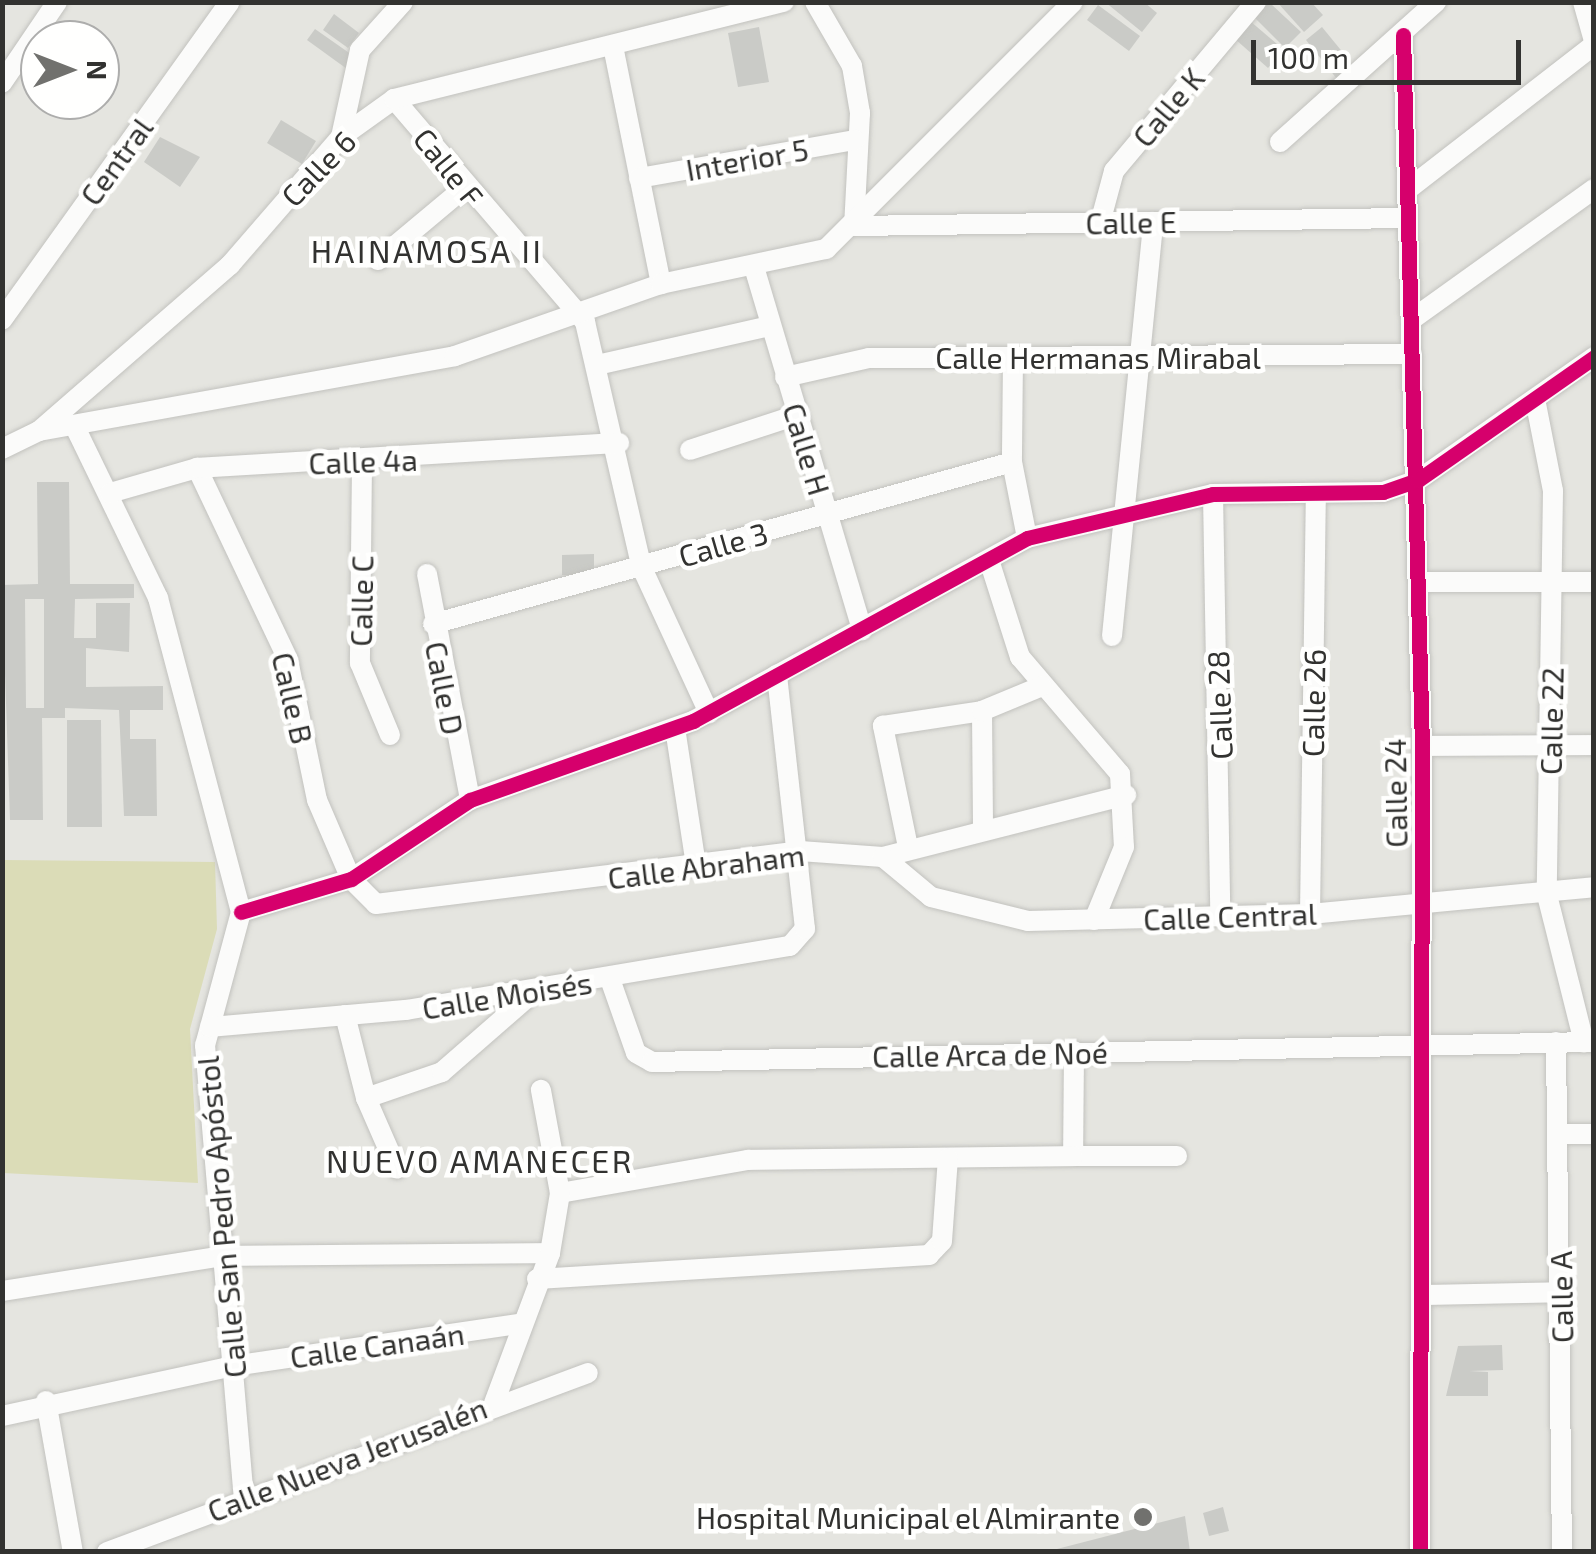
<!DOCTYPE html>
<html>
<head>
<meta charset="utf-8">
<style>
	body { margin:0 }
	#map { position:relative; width:1596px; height:1554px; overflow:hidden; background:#e5e5e0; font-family:"Exo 2",sans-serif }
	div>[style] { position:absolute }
	.green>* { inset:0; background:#dbdcb7 }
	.building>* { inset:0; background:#cacbc7 }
	.roads { filter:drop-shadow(0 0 2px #c2c2be) drop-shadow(0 0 2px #c2c2be) }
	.minor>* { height:20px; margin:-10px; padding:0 10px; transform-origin:10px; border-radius:10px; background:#fbfbfa }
	.cycleway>* { height:15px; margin:-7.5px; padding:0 7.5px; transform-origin:7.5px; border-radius:7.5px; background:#d6006c }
	.dots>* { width:28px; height:28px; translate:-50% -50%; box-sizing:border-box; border:5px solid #fffffe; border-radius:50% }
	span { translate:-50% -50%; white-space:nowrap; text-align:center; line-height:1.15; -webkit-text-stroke:9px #fffffe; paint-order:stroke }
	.street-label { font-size:30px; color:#323230 }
	.poi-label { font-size:30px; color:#323230 }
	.right { translate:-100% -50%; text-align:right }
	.neighbourhood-label { font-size:32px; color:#323230; letter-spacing:2.5px }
	.frame { position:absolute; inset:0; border:5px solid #323230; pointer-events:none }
	.north { position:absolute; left:20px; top:20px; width:100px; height:100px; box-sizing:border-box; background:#fffffe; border:2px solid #adadac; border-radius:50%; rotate:90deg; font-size:28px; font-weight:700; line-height:40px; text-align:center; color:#323230 }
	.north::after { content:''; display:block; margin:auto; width:35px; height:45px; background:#71716e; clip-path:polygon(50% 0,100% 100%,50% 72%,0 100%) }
	.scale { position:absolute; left:1251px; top:40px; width:270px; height:45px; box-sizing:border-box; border:5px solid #323230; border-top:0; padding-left:12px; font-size:30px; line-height:35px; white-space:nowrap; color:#323230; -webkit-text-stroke:8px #fffffe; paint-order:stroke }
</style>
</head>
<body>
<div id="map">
	<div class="green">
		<div style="clip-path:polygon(3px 860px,215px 862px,217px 929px,190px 1029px,198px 1183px,3px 1173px)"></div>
	</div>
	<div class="building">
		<div style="clip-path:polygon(1105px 2px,1144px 2px,1157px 13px,1142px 32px)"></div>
		<div style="clip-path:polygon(1269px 2px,1301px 32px,1285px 48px,1255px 18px)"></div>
		<div style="clip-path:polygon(1277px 2px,1311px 2px,1323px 15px,1304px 32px)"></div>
		<div style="clip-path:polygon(1098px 5px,1140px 36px,1129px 51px,1087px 20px)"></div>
		<div style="clip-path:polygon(334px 14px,359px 33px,348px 48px,323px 30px)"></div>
		<div style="clip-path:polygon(1250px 21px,1284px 50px,1268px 68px,1235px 39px)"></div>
		<div style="clip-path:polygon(759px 27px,769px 82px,738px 87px,728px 33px)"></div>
		<div style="clip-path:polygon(1322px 27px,1349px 60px,1337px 79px,1306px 40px)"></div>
		<div style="clip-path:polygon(315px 29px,355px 57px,347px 69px,307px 40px)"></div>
		<div style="clip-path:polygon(281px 120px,316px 141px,302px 164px,267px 143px)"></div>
		<div style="clip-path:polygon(160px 137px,200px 157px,180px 187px,144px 162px)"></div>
		<div style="clip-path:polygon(evenodd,37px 482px,69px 482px,70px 584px,134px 584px,134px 598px,75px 599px,74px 638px,96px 638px,96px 603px,130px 603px,129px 652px,86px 648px,86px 687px,163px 686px,163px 710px,130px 710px,130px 739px,156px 739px,157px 816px,124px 816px,119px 710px,65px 708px,65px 718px,42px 718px,43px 820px,10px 820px,2px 585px,38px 584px,37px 482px,25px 599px,44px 599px,44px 708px,26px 708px,25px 599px)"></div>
		<div style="clip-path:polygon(594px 554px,594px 575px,562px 575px,562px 555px)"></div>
		<div style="clip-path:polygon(67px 720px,101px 720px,102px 827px,67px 827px)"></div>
		<div style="clip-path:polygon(1502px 1345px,1503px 1370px,1469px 1371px,1488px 1372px,1488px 1396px,1446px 1396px,1458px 1346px)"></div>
		<div style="clip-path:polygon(1223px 1507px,1229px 1531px,1209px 1536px,1203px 1513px)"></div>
		<div style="clip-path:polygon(1185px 1516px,1190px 1552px,1053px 1552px,1053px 1550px)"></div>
	</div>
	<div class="roads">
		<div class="minor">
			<div style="left:815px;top:2px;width:74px;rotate:60deg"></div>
			<div style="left:852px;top:66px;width:48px;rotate:80.3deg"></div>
			<div style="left:860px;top:113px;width:113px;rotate:93deg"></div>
			<div style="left:854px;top:226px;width:554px;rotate:-0.83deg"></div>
			<div style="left:1583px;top:2px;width:41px;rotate:74.2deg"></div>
			<div style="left:1403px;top:35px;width:711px;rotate:88.47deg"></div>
			<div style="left:1422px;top:746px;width:806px;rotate:90.14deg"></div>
			<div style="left:614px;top:51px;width:238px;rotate:78.6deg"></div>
			<div style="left:2px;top:83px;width:98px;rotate:-55.8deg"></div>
			<div style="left:394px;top:99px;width:294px;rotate:49.4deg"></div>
			<div style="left:585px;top:322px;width:253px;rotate:77deg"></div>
			<div style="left:642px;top:568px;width:160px;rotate:65.2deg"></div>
			<div style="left:341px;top:137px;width:89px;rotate:-77.7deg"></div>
			<div style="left:360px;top:50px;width:64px;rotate:-48.1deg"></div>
			<div style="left:1280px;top:142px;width:210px;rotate:-41.9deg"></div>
			<div style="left:639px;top:178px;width:219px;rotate:-10deg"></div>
			<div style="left:1407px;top:190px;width:237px;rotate:-37.8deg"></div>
			<div style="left:1100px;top:223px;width:54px;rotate:-74.9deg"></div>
			<div style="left:1114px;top:171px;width:221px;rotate:-50deg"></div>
			<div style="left:378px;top:260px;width:112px;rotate:-39.9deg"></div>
			<div style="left:754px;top:267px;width:379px;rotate:73.4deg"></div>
			<div style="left:2px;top:320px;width:391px;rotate:-54.4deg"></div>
			<div style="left:1411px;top:320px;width:225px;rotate:-35.6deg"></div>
			<div style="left:1013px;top:358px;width:104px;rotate:90.6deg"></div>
			<div style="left:1012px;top:462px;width:77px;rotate:78.8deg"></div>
			<div style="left:597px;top:365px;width:177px;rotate:-12.7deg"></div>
			<div style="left:785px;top:377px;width:86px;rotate:-12.7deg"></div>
			<div style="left:869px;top:358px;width:543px;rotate:-0.42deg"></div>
			<div style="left:1535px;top:399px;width:94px;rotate:78.9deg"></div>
			<div style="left:1553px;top:491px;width:404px;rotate:90.9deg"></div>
			<div style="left:1547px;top:895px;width:152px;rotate:75.9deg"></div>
			<div style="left:76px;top:429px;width:188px;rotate:64.1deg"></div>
			<div style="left:158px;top:598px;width:325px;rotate:75.2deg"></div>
			<div style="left:241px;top:912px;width:138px;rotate:105.1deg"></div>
			<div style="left:205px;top:1045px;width:455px;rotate:85.1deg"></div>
			<div style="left:39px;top:431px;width:253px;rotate:-41deg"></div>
			<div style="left:230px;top:265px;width:169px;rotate:-49.1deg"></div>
			<div style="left:341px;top:137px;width:65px;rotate:-35.6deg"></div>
			<div style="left:394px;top:99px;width:402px;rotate:-14deg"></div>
			<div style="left:2px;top:449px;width:41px;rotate:-25.9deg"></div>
			<div style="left:39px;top:431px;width:423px;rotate:-10.2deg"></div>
			<div style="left:455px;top:356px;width:218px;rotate:-19.3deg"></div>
			<div style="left:661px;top:284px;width:169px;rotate:-12deg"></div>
			<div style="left:826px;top:249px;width:349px;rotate:-45deg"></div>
			<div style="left:690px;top:450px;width:113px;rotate:-18.1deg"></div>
			<div style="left:362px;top:462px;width:201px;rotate:90.6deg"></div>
			<div style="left:360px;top:663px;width:78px;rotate:67.4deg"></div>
			<div style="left:197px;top:468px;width:212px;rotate:64.6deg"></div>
			<div style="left:288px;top:660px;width:143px;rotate:78.3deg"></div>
			<div style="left:317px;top:800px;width:86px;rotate:66.7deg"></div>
			<div style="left:351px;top:879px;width:35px;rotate:45deg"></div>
			<div style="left:376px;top:904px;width:427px;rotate:-7.1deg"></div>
			<div style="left:800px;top:851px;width:83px;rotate:4.1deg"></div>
			<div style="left:883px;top:857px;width:251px;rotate:-14.3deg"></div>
			<div style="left:110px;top:493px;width:91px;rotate:-16deg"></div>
			<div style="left:197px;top:468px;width:423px;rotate:-3.4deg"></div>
			<div style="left:1213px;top:494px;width:422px;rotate:89deg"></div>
			<div style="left:989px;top:560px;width:102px;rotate:72.3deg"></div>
			<div style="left:1020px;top:657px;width:154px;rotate:49.5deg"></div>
			<div style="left:1120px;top:774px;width:73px;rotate:86.9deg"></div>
			<div style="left:1124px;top:847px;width:79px;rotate:112.3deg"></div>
			<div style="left:427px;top:574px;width:230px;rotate:79.2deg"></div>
			<div style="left:1420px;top:582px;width:174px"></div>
			<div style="left:433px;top:624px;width:601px;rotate:-15.63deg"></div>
			<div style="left:1112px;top:636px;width:416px;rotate:-84.3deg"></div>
			<div style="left:982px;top:711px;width:118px;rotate:89.5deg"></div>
			<div style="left:675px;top:728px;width:139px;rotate:81.3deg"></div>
			<div style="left:1422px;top:746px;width:172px;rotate:-0.3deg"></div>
			<div style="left:908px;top:847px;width:124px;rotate:-101.7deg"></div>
			<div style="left:883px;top:726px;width:100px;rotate:-8.6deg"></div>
			<div style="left:982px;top:711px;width:65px;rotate:-22.6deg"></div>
			<div style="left:883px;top:857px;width:62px;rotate:39.8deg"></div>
			<div style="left:931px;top:897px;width:100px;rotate:13.9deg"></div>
			<div style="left:1028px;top:921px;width:282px;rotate:-1.4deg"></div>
			<div style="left:1310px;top:914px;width:285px;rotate:-5.4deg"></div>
			<div style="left:241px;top:912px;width:115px;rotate:-16.7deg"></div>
			<div style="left:351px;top:879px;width:143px;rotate:-33.6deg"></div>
			<div style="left:470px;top:800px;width:237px;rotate:-19.5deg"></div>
			<div style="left:693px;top:721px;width:381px;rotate:-28.7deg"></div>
			<div style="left:1027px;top:538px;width:191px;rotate:-13.3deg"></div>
			<div style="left:1213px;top:494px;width:170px;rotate:-0.7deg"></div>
			<div style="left:1383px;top:492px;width:37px;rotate:-19deg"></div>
			<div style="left:1418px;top:480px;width:215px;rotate:-34.9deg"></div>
			<div style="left:1310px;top:914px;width:421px;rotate:-89.2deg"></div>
			<div style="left:610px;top:979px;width:78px;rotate:70.6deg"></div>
			<div style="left:636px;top:1053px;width:18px;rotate:29deg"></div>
			<div style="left:652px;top:1062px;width:942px;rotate:-1.22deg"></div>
			<div style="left:345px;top:1015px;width:86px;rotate:75.8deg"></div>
			<div style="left:366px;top:1098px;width:77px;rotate:66.4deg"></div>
			<div style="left:210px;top:1027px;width:197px;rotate:-5deg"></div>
			<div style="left:406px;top:1010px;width:389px;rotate:-9.5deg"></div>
			<div style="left:790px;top:946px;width:23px;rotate:-49deg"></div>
			<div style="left:805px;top:929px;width:256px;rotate:-96.3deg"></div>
			<div style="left:1556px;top:1042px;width:510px;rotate:89.33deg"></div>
			<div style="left:1074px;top:1051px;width:105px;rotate:90.5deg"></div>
			<div style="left:1073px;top:1156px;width:104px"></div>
			<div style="left:366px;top:1098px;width:80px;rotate:-18.9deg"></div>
			<div style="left:442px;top:1072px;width:125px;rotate:-41.1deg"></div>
			<div style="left:1558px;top:1134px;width:36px"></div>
			<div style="left:560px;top:1193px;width:191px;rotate:-10deg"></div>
			<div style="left:748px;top:1160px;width:325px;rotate:-0.7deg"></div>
			<div style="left:537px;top:1279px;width:393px;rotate:-3.5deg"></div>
			<div style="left:929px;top:1255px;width:19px;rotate:-47deg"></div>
			<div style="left:942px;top:1241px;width:83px;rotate:-85.9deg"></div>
			<div style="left:2px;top:1291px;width:224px;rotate:-9deg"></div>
			<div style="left:223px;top:1256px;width:327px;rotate:-0.5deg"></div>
			<div style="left:1423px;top:1295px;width:139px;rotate:-1.2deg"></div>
			<div style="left:46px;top:1401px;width:153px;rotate:79.9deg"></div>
			<div style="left:494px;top:1403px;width:160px;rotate:-69.5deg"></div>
			<div style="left:550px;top:1253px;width:61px;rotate:-80.5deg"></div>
			<div style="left:560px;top:1193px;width:105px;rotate:-100.5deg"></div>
			<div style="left:2px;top:1416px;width:236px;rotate:-12.2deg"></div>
			<div style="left:233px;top:1366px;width:287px;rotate:-8.4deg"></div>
			<div style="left:107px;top:1552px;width:513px;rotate:-20.41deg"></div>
		</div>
	</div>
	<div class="cycleway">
		<div style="left:1403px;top:35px;width:711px;rotate:88.47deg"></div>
		<div style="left:1422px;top:746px;width:806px;rotate:90.14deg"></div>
		<div style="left:241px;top:912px;width:115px;rotate:-16.7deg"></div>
		<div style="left:351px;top:879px;width:143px;rotate:-33.6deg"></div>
		<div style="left:470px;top:800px;width:237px;rotate:-19.5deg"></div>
		<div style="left:693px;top:721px;width:381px;rotate:-28.7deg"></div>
		<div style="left:1027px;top:538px;width:191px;rotate:-13.3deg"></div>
		<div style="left:1213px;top:494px;width:170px;rotate:-0.7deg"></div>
		<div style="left:1383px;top:492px;width:37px;rotate:-19deg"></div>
		<div style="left:1418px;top:480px;width:215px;rotate:-34.9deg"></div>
	</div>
	<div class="dots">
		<div style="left:1143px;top:1517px;background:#71716e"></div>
	</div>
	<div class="street-label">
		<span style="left:1168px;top:107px;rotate:-50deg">Calle K</span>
		<span style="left:747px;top:159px;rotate:-10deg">Interior 5</span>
		<span style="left:116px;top:161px;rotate:-54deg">Central</span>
		<span style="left:449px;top:167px;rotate:51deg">Calle F</span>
		<span style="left:318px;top:168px;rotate:-46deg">Calle 6</span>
		<span style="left:1131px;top:222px;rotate:-1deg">Calle E</span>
		<span style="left:1098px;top:357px">Calle Hermanas Mirabal</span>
		<span style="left:807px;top:449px;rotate:73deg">Calle H</span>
		<span style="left:363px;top:461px;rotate:-2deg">Calle 4a</span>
		<span style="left:723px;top:544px;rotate:-16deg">Calle 3</span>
		<span style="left:361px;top:601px;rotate:-89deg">Calle C</span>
		<span style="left:445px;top:688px;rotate:79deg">Calle D</span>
		<span style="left:293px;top:698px;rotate:77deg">Calle B</span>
		<span style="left:1313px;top:703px;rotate:-89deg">Calle 26</span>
		<span style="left:1219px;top:705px;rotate:-92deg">Calle 28</span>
		<span style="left:1551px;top:721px;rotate:-89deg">Calle 22</span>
		<span style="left:1395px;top:793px;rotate:-91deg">Calle 24</span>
		<span style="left:706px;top:866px;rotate:-7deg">Calle Abraham</span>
		<span style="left:1230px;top:916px;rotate:-2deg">Calle Central</span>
		<span style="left:507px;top:995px;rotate:-9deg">Calle Moisés</span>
		<span style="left:990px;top:1054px;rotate:-1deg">Calle Arca de Noé</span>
		<span style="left:221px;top:1217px;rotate:-95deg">Calle San Pedro Apóstol</span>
		<span style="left:1561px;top:1297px;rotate:-91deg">Calle A</span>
		<span style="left:377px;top:1345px;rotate:-8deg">Calle Canaán</span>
		<span style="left:347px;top:1459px;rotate:-21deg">Calle Nueva Jerusalén</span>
	</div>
	<div class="poi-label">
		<span class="right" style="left:1120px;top:1517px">Hospital Municipal el Almirante</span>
	</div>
	<div class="neighbourhood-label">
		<span style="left:427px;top:250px">HAINAMOSA II</span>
		<span style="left:480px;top:1160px">NUEVO AMANECER</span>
	</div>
	<div class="frame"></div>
	<div class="north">N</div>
	<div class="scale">100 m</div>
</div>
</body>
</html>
